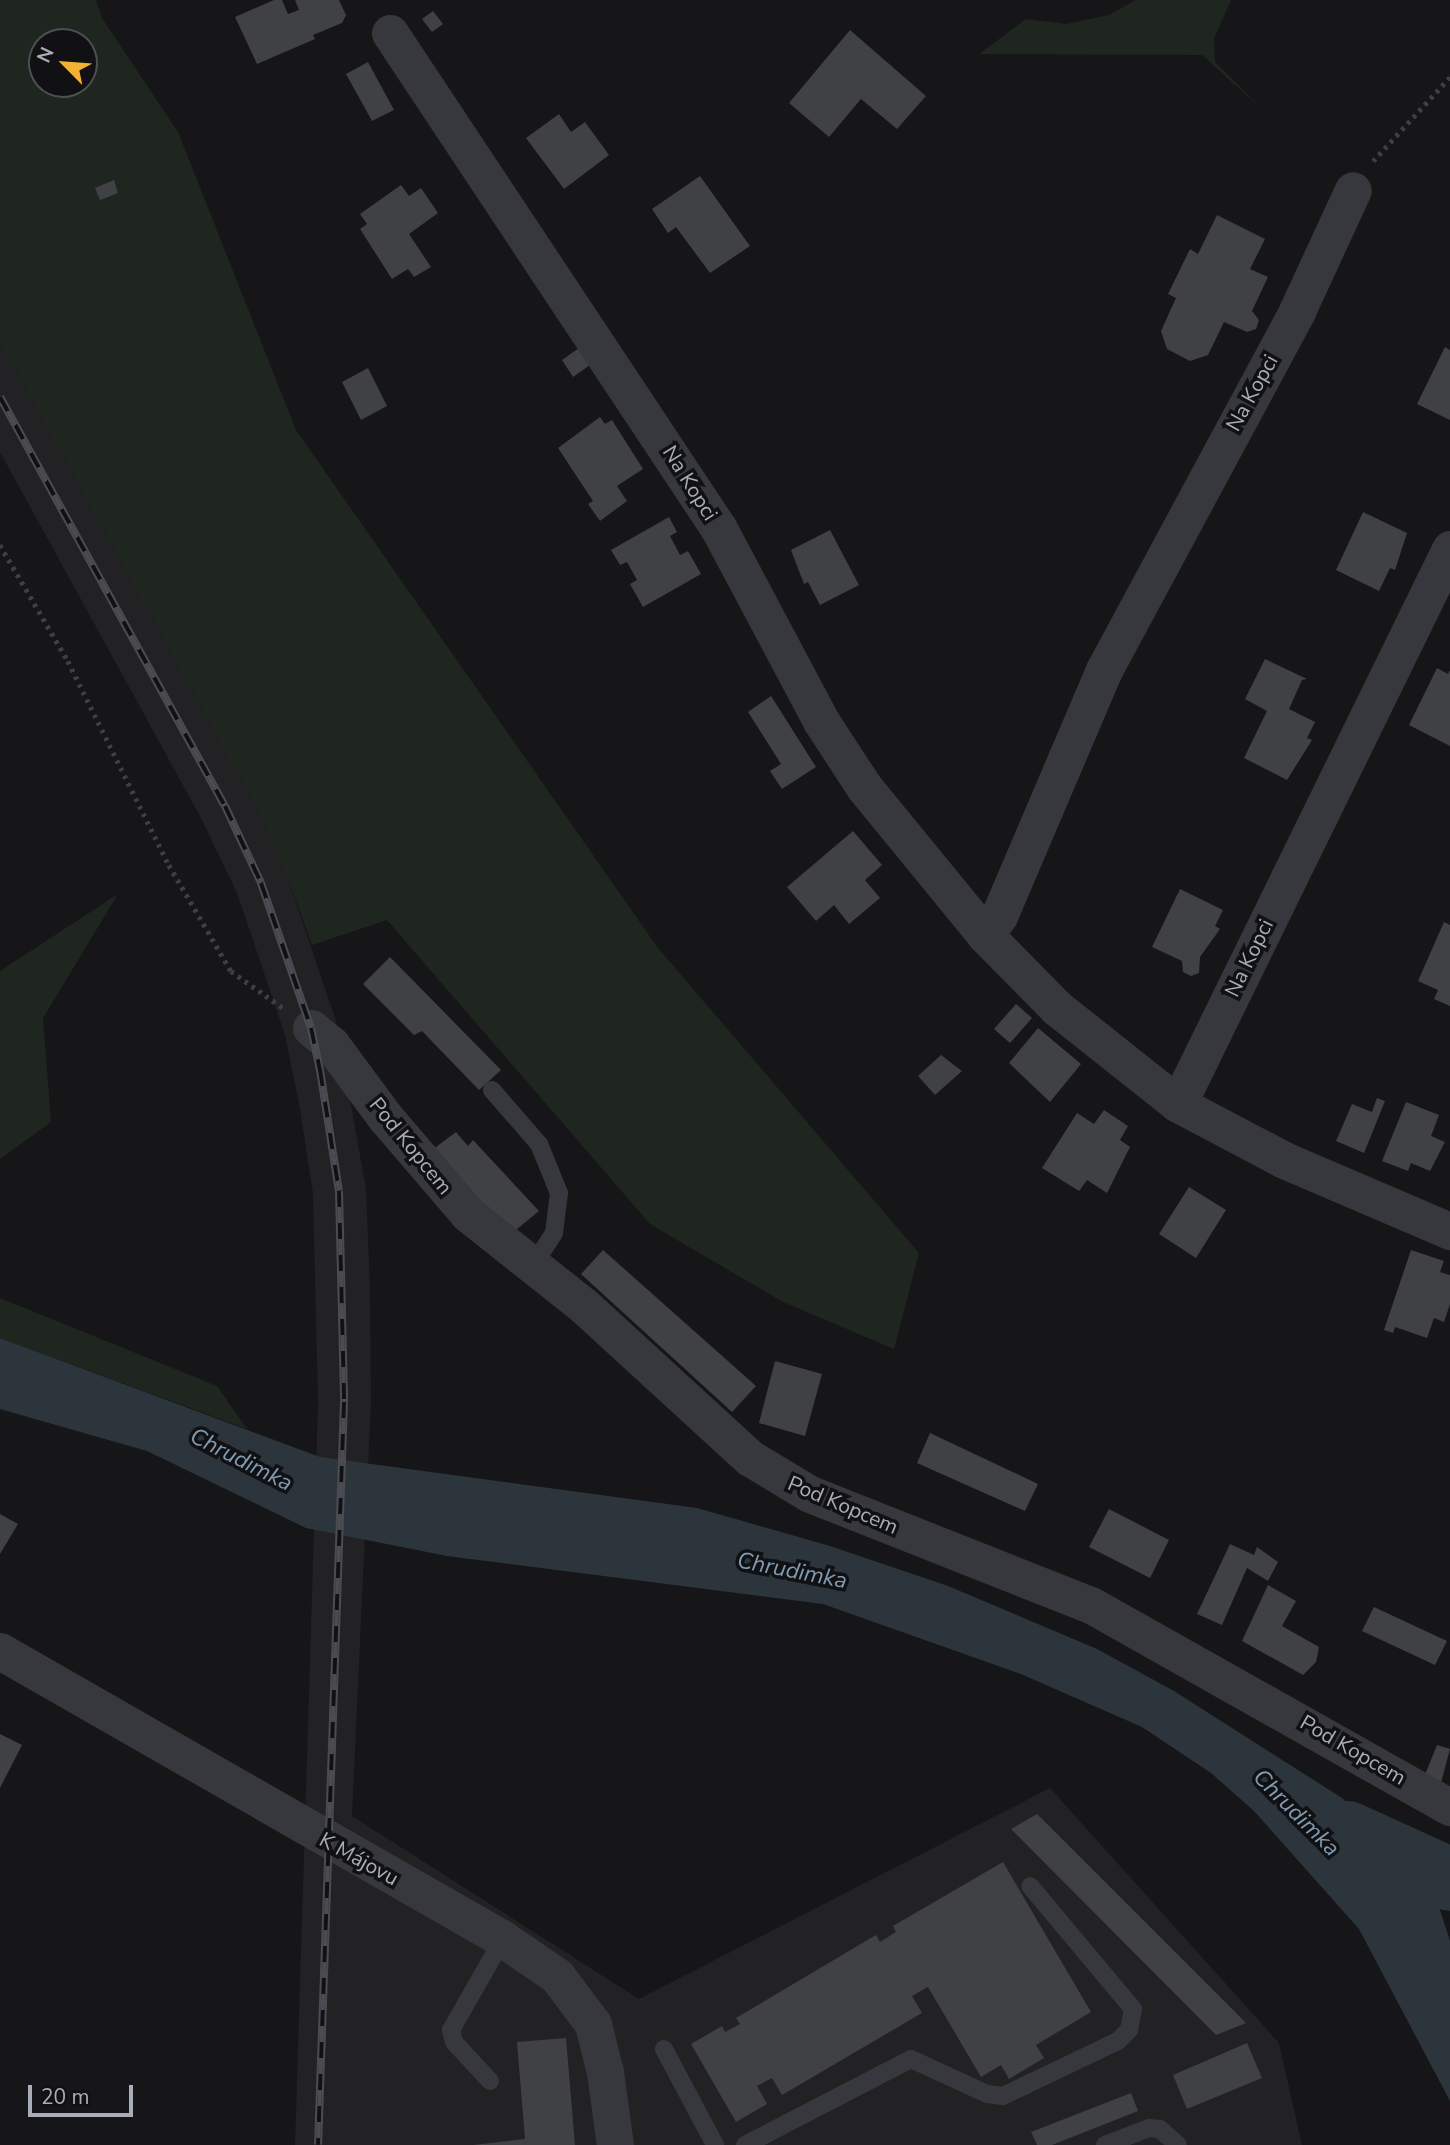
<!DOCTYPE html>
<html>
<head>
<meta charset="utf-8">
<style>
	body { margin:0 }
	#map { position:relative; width:1450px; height:2145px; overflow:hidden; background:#161618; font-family:"Nunito Sans",sans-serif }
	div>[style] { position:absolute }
	.built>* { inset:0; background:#222225 }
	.green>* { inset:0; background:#1e261f }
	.water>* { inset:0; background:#2c353c }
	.river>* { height:63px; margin:-31.5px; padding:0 31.5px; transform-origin:31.5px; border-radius:31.5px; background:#2c353c }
	.building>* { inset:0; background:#404145 }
	.path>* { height:4.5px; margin-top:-2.25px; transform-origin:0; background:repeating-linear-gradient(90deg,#3d3f44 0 3.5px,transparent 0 8.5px) }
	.lane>* { height:18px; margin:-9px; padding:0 9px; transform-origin:9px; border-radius:9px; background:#37383d }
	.street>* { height:37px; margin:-18.5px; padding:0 18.5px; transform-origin:18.5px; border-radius:18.5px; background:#37383d }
	.rail>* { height:8px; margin-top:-4px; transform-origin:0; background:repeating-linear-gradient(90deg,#111113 0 16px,#4a4c52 0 32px); box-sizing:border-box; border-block:2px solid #4a4c52 }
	span { translate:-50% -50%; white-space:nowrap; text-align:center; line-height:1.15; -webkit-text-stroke:7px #111113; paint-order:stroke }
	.street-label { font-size:21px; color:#a8adb8 }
	.water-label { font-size:23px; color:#7f9bb3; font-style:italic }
	.north { position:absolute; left:28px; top:28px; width:70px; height:70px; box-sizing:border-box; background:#111113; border:2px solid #4d4f55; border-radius:50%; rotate:295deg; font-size:19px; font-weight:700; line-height:28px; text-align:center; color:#a8adb8 }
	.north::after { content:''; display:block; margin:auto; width:24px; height:32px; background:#f2b134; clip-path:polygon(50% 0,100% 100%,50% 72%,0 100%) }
	.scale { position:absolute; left:28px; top:2085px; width:105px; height:32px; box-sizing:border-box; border:4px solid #a8adb8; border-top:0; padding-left:9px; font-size:21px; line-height:24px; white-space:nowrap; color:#a8adb8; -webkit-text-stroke:5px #111113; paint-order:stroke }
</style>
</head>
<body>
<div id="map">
	<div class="built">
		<div style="clip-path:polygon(0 342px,248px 793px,286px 873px,336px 1021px,366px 1189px,370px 1289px,371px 1402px,352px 1816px,639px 1999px,1050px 1788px,1279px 2043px,1302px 2145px,295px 2145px,318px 1402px,313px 1194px,300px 1109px,285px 1035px,237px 893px,201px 818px,0 452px)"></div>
	</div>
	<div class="green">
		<div style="clip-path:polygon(evenodd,0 0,96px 0,102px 18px,178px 132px,296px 430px,658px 948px,919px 1253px,894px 1349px,783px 1302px,650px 1224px,387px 920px,312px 945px,286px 873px,248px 793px,0 342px,0 0,42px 42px,84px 42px,84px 84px,42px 84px,42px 42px)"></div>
		<div style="clip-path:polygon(1136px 0,1231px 0,1214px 39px,1215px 62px,1264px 111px,1202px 55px,979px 54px,1026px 19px,1066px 24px,1109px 15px)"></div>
		<div style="clip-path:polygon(118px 894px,43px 1018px,51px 1122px,0 1159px,0 971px)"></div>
		<div style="clip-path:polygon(0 1298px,217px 1386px,247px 1429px,0 1338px)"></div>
	</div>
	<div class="water">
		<div style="clip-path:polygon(0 1338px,320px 1457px,697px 1508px,830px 1546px,948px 1586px,1097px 1649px,1174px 1691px,1342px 1798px,1427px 1870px,1450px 1941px,1450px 2101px,1359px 1929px,1254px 1811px,1211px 1773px,1142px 1727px,1021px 1674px,823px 1604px,447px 1556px,306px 1528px,147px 1451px,0 1409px)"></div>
	</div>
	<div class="river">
		<div style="left:1347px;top:1832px;width:113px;rotate:24.5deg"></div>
	</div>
	<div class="building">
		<div style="clip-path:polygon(274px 0,282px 0,288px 14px,299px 10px,295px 0,339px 0,346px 15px,342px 23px,313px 35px,315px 39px,257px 64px,235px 17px)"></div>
		<div style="clip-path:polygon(433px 11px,443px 24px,432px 32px,422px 19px)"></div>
		<div style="clip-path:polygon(850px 30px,926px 96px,897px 129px,861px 99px,829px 137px,789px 103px)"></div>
		<div style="clip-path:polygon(368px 62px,394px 110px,372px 121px,346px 74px)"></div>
		<div style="clip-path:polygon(559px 114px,571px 132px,585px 122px,609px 155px,564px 189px,526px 138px)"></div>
		<div style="clip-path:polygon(700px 176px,750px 246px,710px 273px,676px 227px,668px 233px,652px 209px)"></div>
		<div style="clip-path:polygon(114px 180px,118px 193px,100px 200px,95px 188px)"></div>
		<div style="clip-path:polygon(401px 185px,409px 196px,421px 188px,438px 213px,409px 234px,431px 267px,414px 277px,408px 269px,392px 279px,360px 229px,367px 224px,360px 214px)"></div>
		<div style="clip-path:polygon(1217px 215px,1265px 239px,1250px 269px,1268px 277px,1252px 311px,1259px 320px,1256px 329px,1247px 332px,1224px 322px,1208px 355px,1190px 361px,1167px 349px,1161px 331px,1176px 298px,1168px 294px,1190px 249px,1198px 254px)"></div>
		<div style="clip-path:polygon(586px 343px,597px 360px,573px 377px,562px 360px)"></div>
		<div style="clip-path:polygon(1445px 347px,1450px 350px,1450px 420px,1417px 404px)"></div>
		<div style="clip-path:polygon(368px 368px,387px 406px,361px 420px,342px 382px)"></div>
		<div style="clip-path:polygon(600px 417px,605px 424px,612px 420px,643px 469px,617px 486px,627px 501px,600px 521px,588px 504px,593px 501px,558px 448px)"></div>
		<div style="clip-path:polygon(1363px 512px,1407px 533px,1395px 570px,1390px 568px,1379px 591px,1336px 570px)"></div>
		<div style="clip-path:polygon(669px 517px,677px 532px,670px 536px,680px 555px,688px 551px,701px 574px,643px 607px,630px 584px,637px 580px,627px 562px,620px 565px,611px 550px)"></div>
		<div style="clip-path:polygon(830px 530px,859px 585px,820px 605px,808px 582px,804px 584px,791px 550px)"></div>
		<div style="clip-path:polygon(1265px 659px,1307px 679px,1302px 680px,1289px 709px,1315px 722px,1307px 738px,1312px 740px,1287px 780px,1244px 758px,1267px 711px,1245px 699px)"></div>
		<div style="clip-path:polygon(1437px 668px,1448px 674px,1450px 670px,1450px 746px,1409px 725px)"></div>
		<div style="clip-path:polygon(771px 696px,816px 767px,782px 789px,770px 771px,781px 764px,748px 712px)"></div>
		<div style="clip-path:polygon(853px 831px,882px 865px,865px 880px,880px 898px,849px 924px,834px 905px,816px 921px,787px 887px)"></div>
		<div style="clip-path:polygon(1180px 889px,1223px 910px,1215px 926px,1220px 929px,1200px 957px,1199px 973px,1191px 976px,1183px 972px,1182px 961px,1152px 947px)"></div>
		<div style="clip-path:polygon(1444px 922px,1450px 925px,1450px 1006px,1434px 999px,1438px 990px,1418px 981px)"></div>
		<div style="clip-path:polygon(390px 957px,501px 1070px,479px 1090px,422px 1031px,414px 1035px,363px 984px)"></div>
		<div style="clip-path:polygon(1016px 1004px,1032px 1018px,1010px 1043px,994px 1029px)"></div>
		<div style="clip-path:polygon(1038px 1028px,1081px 1064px,1050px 1102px,1009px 1063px)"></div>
		<div style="clip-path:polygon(941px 1055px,962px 1071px,935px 1095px,918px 1076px)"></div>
		<div style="clip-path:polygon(1377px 1098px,1385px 1101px,1364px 1153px,1336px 1141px,1352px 1104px,1372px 1112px)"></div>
		<div style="clip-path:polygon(1406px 1102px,1439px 1115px,1431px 1136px,1445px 1142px,1430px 1171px,1411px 1163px,1408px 1171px,1382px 1161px)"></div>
		<div style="clip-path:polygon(1104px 1110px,1128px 1126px,1120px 1140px,1130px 1147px,1107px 1193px,1087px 1180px,1079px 1191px,1042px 1168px,1077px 1113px,1094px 1124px)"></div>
		<div style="clip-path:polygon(456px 1132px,468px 1146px,473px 1140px,539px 1211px,511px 1234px,432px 1150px)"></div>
		<div style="clip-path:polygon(1189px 1187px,1226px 1210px,1196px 1258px,1159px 1234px)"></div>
		<div style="clip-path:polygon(603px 1250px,756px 1386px,732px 1412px,581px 1274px)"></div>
		<div style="clip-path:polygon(1411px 1250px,1444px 1261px,1440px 1272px,1450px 1275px,1450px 1304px,1444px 1322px,1434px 1318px,1427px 1338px,1395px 1327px,1393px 1333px,1384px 1330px)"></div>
		<div style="clip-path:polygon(775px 1361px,822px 1374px,805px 1436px,759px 1423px)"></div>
		<div style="clip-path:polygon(930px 1433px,1038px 1484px,1025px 1511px,917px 1463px)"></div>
		<div style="clip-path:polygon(1109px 1509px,1169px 1540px,1150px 1578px,1089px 1547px)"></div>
		<div style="clip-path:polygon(0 1514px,18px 1524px,0 1554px)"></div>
		<div style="clip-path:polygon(1230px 1544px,1254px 1555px,1257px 1547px,1278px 1562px,1268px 1581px,1247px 1568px,1222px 1625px,1197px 1614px)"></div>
		<div style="clip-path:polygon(1268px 1585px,1296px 1601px,1282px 1626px,1319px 1647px,1316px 1662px,1303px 1675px,1242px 1641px)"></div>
		<div style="clip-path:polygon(1374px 1607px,1447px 1641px,1435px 1665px,1362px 1631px)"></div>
		<div style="clip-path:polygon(0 1734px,22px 1745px,0 1788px)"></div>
		<div style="clip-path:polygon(1437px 1745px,1450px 1749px,1441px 1783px,1424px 1777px)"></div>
		<div style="clip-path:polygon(1037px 1814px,1246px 2023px,1216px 2035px,1011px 1829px)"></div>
		<div style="clip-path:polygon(1003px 1862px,1091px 2012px,1036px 2045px,1044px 2058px,1009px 2079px,1001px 2065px,981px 2077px,928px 1987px,912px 1996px,922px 2013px,782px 2095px,772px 2078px,757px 2086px,767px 2104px,736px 2122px,691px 2044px,722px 2026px,725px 2032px,740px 2024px,736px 2018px,876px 1935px,880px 1942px,896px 1932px,893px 1926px)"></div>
		<div style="clip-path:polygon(566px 2038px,575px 2145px,473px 2145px,525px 2139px,517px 2042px)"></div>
		<div style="clip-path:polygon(1247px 2043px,1262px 2078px,1187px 2109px,1173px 2075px)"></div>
		<div style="clip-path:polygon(1131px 2093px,1138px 2111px,1052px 2145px,1037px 2145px,1031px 2132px)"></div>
	</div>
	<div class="path">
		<div style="left:1373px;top:161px;width:114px;rotate:-47.5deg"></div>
		<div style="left:0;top:545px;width:134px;rotate:59.6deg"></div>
		<div style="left:68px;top:661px;width:228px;rotate:63.7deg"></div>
		<div style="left:169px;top:865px;width:123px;rotate:59.7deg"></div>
		<div style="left:231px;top:971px;width:64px;rotate:35.4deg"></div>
	</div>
	<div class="lane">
		<div style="left:492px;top:1090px;width:72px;rotate:49deg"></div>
		<div style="left:539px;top:1144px;width:53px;rotate:67.8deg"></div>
		<div style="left:559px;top:1193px;width:40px;rotate:97.1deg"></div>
		<div style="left:554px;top:1233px;width:40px;rotate:122.9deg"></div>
		<div style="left:664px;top:2049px;width:109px;rotate:62deg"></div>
		<div style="left:490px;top:2081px;width:53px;rotate:-132.7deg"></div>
		<div style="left:454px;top:2042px;width:12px;rotate:-104deg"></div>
		<div style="left:451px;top:2030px;width:105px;rotate:-60.3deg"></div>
		<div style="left:745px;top:2145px;width:187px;rotate:-27.4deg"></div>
		<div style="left:911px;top:2059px;width:84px;rotate:24.7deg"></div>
		<div style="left:987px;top:2094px;width:16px;rotate:7deg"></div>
		<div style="left:1003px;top:2096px;width:127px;rotate:-25.6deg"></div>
		<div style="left:1118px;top:2041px;width:16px;rotate:-45deg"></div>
		<div style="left:1129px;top:2030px;width:21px;rotate:-79deg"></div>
		<div style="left:1133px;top:2009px;width:160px;rotate:-129.9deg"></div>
		<div style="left:1105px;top:2145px;width:47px;rotate:-21.1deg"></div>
		<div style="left:1149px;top:2128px;width:11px;rotate:5deg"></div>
		<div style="left:1160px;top:2129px;width:24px;rotate:42deg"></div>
	</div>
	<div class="street">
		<div style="left:390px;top:33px;width:595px;rotate:56.44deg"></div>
		<div style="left:719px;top:529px;width:217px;rotate:62deg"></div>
		<div style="left:821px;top:721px;width:79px;rotate:56.9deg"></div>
		<div style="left:864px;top:787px;width:191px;rotate:50.7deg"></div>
		<div style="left:985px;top:935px;width:103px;rotate:45.4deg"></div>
		<div style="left:1057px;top:1008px;width:154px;rotate:38.4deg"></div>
		<div style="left:1178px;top:1104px;width:120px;rotate:27.8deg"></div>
		<div style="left:1284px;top:1160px;width:181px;rotate:23.2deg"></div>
		<div style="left:985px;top:935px;width:24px;rotate:-54deg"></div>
		<div style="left:999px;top:916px;width:267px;rotate:-66.9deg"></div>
		<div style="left:1104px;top:670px;width:408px;rotate:-61.7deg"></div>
		<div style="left:1297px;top:311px;width:133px;rotate:-65.2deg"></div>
		<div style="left:311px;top:1028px;width:26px;rotate:39deg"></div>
		<div style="left:331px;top:1044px;width:91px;rotate:53.5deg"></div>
		<div style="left:385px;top:1117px;width:128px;rotate:49.4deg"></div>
		<div style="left:468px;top:1214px;width:148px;rotate:38.4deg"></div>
		<div style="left:584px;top:1306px;width:225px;rotate:42.5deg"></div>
		<div style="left:750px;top:1458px;width:70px;rotate:31deg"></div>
		<div style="left:810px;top:1494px;width:302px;rotate:21.6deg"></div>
		<div style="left:1091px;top:1605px;width:412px;rotate:29.4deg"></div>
		<div style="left:1178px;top:1104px;width:618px;rotate:-63.89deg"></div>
		<div style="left:0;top:1651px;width:580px;rotate:29.79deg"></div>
		<div style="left:503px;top:1939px;width:65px;rotate:34.4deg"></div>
		<div style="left:557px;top:1976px;width:60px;rotate:53.1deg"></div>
		<div style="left:593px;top:2024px;width:49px;rotate:76deg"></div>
		<div style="left:605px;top:2072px;width:74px;rotate:82.2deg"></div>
	</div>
	<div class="rail">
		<div style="left:0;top:397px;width:467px;rotate:61.2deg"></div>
		<div style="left:225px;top:806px;width:85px;rotate:64.9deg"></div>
		<div style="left:261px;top:883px;width:153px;rotate:71deg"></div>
		<div style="left:311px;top:1028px;width:43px;rotate:77.9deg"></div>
		<div style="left:320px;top:1070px;width:122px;rotate:81.1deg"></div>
		<div style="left:339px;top:1191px;width:211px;rotate:88.6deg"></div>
		<div style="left:344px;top:1402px;width:743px;rotate:92deg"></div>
	</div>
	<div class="street-label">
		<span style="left:1252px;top:393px;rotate:-61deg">Na Kopci</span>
		<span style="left:690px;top:483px;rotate:58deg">Na Kopci</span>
		<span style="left:1249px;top:958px;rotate:-64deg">Na Kopci</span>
		<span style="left:411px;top:1146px;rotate:51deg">Pod Kopcem</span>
		<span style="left:843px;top:1505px;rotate:23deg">Pod Kopcem</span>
		<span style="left:1353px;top:1750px;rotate:30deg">Pod Kopcem</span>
		<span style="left:359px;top:1859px;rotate:29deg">K Májovu</span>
	</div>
	<div class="water-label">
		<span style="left:241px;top:1460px;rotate:27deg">Chrudimka</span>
		<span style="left:792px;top:1571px;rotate:11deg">Chrudimka</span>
		<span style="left:1296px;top:1813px;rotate:45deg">Chrudimka</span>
	</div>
	<div class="north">N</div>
	<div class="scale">20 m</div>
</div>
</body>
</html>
